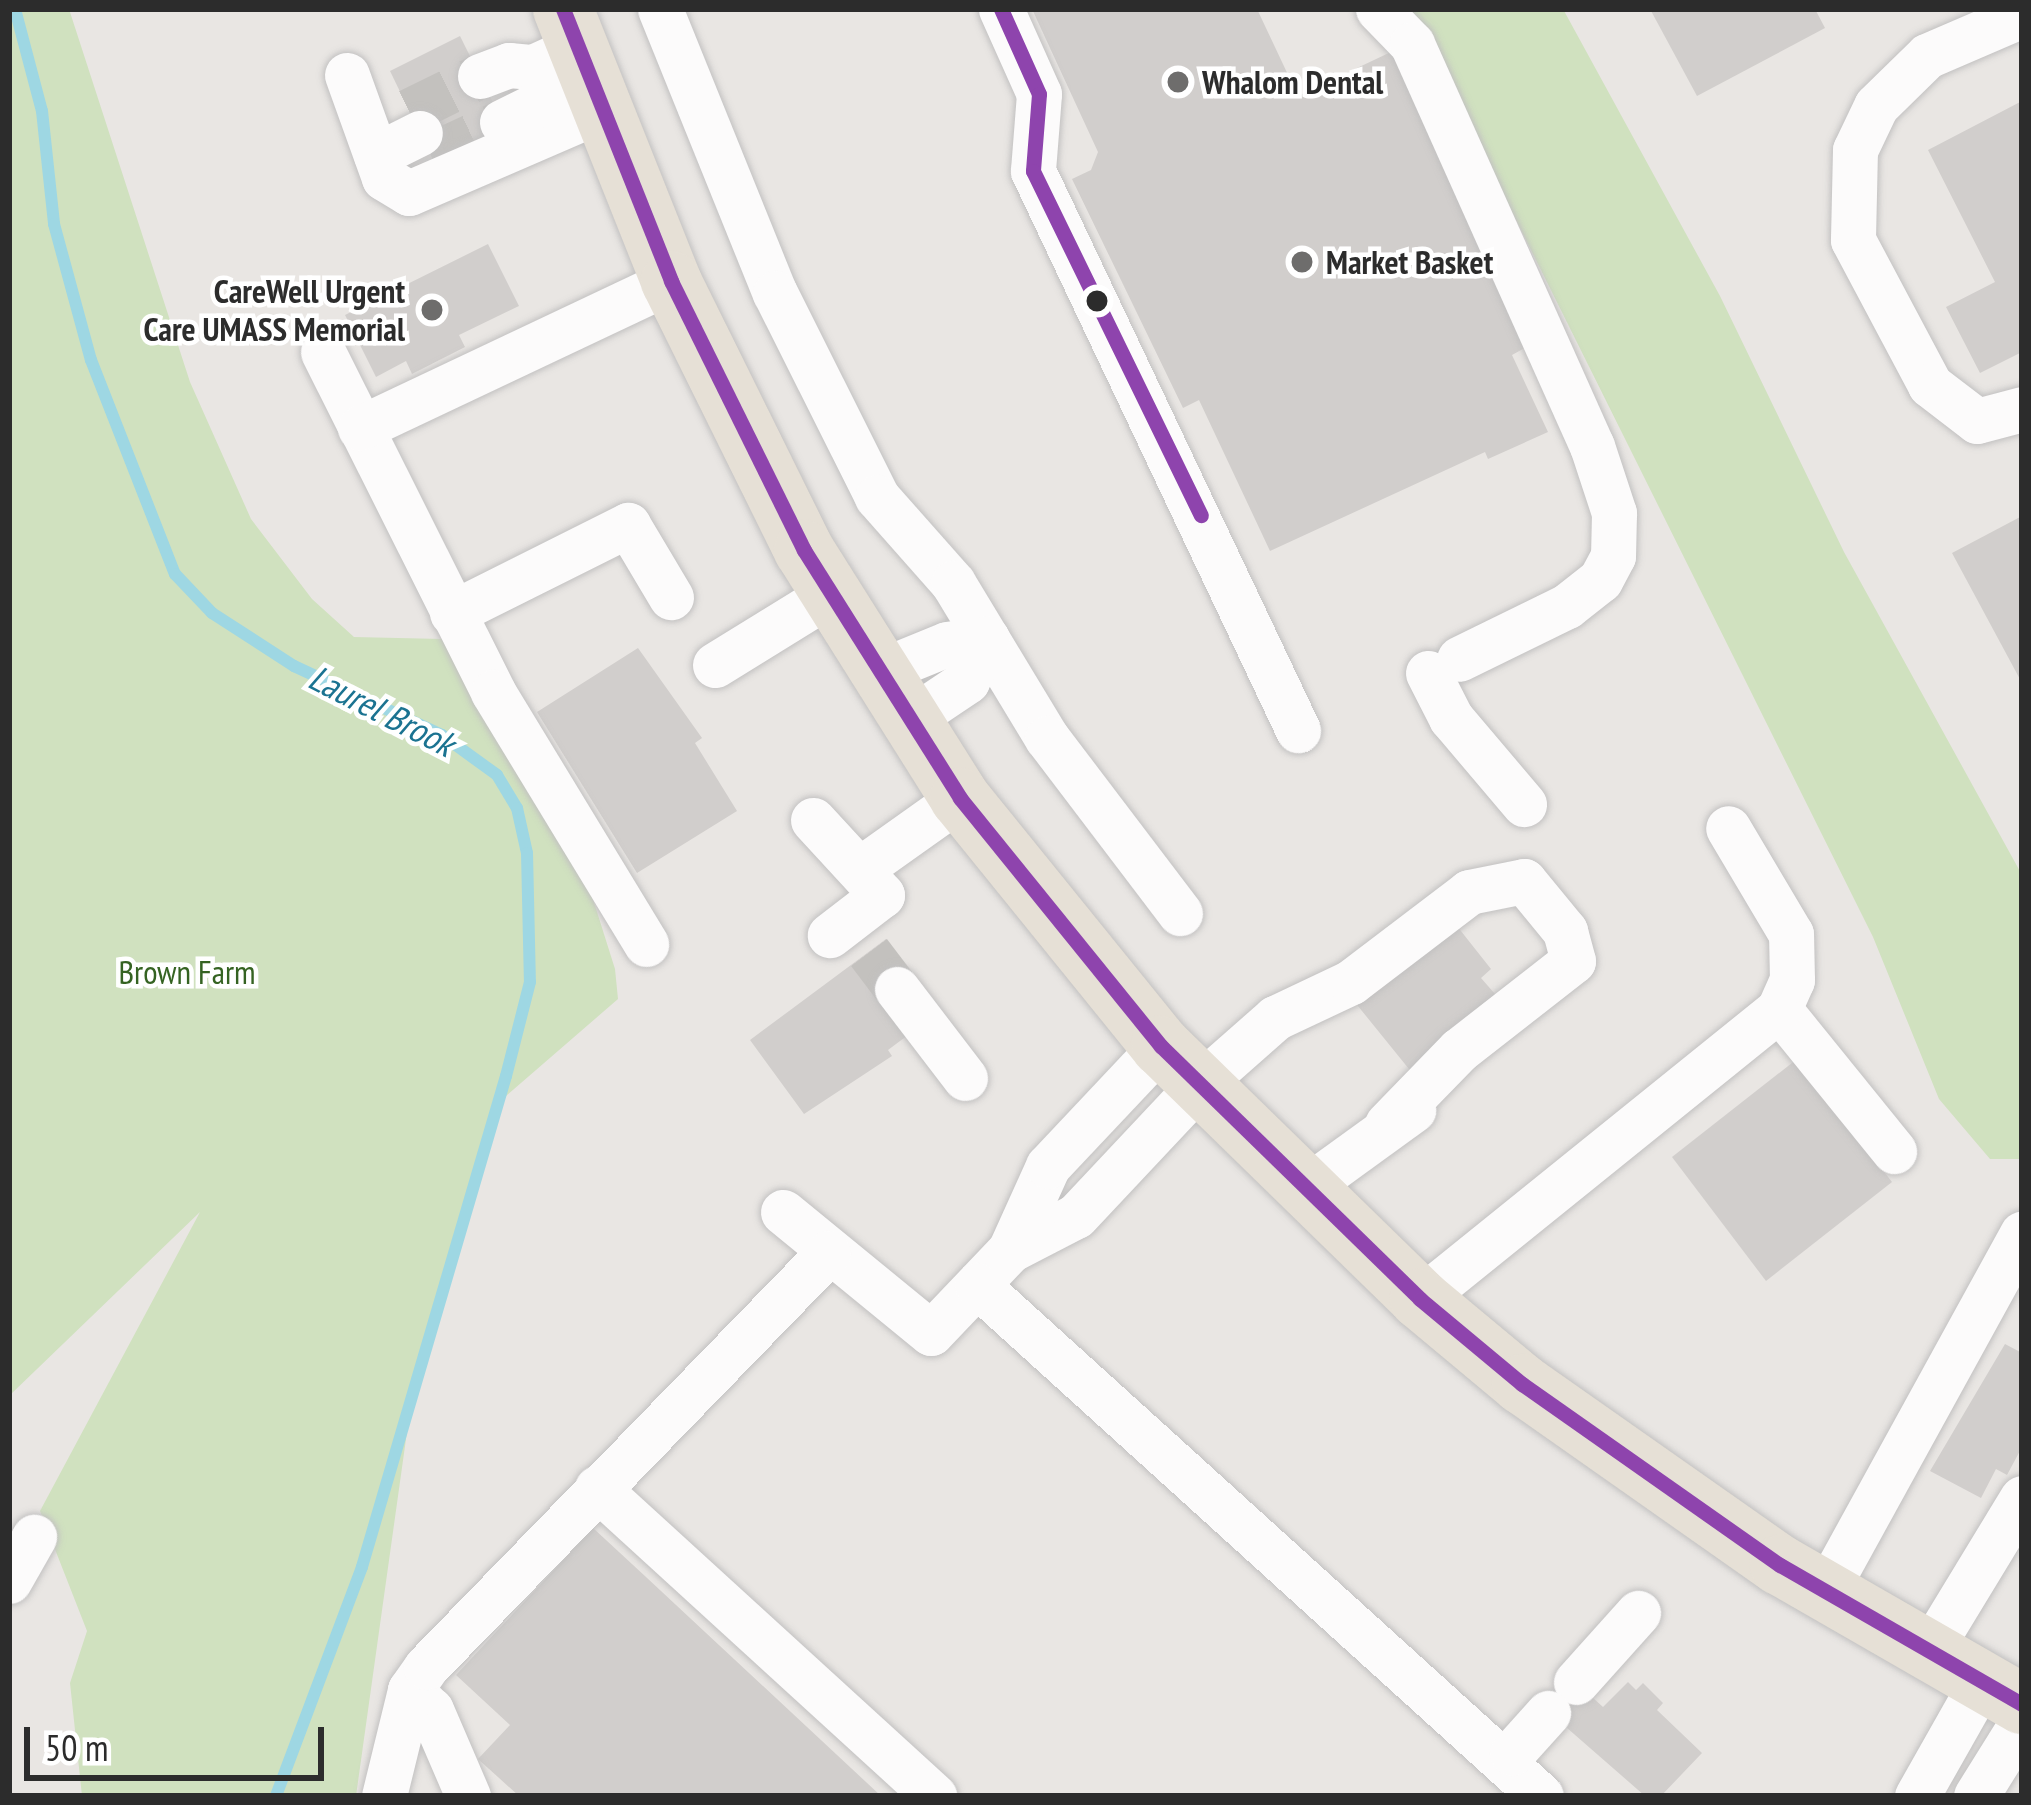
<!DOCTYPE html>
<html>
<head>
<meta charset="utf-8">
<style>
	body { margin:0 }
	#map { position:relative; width:2031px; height:1805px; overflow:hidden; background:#e9e6e3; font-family:"PT Sans Narrow",sans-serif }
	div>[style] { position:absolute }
	.green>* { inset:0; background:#d0e1bf }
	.stream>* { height:12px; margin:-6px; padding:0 6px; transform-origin:6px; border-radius:6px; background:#9ed7e3 }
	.building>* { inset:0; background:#d1cecc }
	.minor-tunnel>* { height:45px; margin-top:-22.5px; transform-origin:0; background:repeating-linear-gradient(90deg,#c3c1be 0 45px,transparent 0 67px) }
	.roads { filter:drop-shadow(0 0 3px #c2c1c1) drop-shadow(0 0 3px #c2c1c1) }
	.minor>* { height:45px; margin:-22.5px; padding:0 22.5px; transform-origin:22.5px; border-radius:22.5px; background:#fcfbfb }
	.major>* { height:60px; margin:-30px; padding:0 30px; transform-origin:30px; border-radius:30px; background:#e6e0d6 }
	.bus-1>* { height:15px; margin:-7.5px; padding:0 7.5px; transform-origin:7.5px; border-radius:7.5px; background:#8e44ad }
	.dots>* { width:33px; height:33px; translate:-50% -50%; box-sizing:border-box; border:6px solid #fff; border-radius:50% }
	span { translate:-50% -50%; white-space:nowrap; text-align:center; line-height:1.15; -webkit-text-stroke:9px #fff; paint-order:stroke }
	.poi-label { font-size:33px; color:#2c2c2c; font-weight:700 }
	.left { translate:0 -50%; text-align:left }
	.right { translate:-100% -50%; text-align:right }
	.park-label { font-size:33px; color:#356322 }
	.water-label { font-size:36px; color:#1b7391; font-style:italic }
	.frame { position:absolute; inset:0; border:12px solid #2c2c2c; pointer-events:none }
	.scale { position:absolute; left:24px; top:1727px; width:300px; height:54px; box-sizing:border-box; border:6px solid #2c2c2c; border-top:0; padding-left:15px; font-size:36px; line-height:42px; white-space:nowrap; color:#2c2c2c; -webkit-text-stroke:9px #fff; paint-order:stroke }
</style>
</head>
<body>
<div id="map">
	<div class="green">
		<div style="clip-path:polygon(9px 9px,69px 9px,190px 382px,251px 519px,312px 599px,354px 637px,442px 639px,592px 896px,615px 969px,618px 999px,498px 1103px,413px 1389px,356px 1796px,82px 1796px,70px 1683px,87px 1631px,40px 1511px,200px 1212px,9px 1396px)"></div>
		<div style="clip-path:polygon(1411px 9px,1563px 9px,1720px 296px,1844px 552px,2022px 875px,2022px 1159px,1990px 1159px,1939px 1099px,1873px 937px)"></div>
	</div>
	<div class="stream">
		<div style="left:15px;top:9px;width:106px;rotate:75.2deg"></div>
		<div style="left:42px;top:111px;width:114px;rotate:83.9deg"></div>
		<div style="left:54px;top:224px;width:141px;rotate:74.8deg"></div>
		<div style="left:91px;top:360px;width:230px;rotate:68.6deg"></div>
		<div style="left:175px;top:574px;width:54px;rotate:46.5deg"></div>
		<div style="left:212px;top:613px;width:98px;rotate:32.9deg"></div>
		<div style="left:294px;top:666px;width:163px;rotate:25deg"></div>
		<div style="left:442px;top:735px;width:68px;rotate:36deg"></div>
		<div style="left:497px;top:775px;width:39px;rotate:59deg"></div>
		<div style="left:517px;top:808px;width:46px;rotate:77.5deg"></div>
		<div style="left:527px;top:853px;width:129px;rotate:88.7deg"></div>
		<div style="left:530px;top:982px;width:97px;rotate:104.3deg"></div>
		<div style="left:506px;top:1076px;width:512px;rotate:106.35deg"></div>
		<div style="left:362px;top:1567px;width:245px;rotate:110.6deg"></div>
	</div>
	<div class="building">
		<div style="clip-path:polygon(1032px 9px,1257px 9px,1298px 96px,1393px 51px,1530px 345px,1512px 355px,1548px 432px,1488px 459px,1485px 452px,1270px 551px,1199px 400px,1183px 408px,1072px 179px,1091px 170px,1098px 152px)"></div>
		<div style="clip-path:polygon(1650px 9px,1815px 9px,1825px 28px,1697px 96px)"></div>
		<div style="clip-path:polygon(460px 36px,508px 133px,437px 168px,390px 71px)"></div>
		<div style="clip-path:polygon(2022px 101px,2022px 352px,1980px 373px,1946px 307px,1995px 282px,1928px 150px)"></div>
		<div style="clip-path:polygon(488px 244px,519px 306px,459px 335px,465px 347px,412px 374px,406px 361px,376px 377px,345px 315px)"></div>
		<div style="clip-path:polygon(2022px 516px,2022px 683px,1952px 553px)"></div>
		<div style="clip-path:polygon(638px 648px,702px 738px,695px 743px,737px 811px,637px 873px,537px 712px)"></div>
		<div style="clip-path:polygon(1453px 921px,1491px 969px,1481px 978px,1502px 1002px,1413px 1074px,1345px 990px)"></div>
		<div style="clip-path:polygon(886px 939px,913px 976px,916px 1029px,888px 1050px,892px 1056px,804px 1114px,750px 1040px)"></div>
		<div style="clip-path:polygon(1797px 1059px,1892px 1182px,1766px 1281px,1672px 1157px)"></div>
		<div style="clip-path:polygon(2005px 1344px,2022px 1353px,2022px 1447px,2007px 1475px,1996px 1469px,1981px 1498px,1930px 1471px)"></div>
		<div style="clip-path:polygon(593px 1528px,646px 1577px,881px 1796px,519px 1796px,478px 1759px,510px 1725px,456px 1675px)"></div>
		<div style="clip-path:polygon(1571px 1678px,1603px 1707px,1628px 1682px,1636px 1690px,1643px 1683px,1663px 1703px,1657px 1710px,1702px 1753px,1661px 1796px,1645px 1796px,1543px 1707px)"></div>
	</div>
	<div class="minor-tunnel">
		<div style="left:409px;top:111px;width:79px;rotate:-26.2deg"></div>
		<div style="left:431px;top:155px;width:78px;rotate:-24.9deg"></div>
		<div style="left:869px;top:952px;width:46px;rotate:52.9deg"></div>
	</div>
	<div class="roads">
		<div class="minor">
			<div style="left:660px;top:9px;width:306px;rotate:68deg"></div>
			<div style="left:775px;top:293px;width:228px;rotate:63.4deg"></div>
			<div style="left:877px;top:497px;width:115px;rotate:48.5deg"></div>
			<div style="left:953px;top:583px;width:181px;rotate:58.8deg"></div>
			<div style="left:1047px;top:738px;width:220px;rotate:52.8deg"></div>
			<div style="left:1001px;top:9px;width:93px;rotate:65.9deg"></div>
			<div style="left:1039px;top:94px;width:77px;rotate:94.5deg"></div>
			<div style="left:1033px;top:171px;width:619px;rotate:64.64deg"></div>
			<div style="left:1378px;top:9px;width:49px;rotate:45.8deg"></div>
			<div style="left:1412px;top:44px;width:440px;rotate:65.9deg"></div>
			<div style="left:1592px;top:446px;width:71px;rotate:71.8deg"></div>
			<div style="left:1614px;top:513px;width:43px;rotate:91.3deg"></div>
			<div style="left:1613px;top:556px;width:27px;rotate:118deg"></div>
			<div style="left:1600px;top:580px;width:42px;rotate:141.8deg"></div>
			<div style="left:1567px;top:606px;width:120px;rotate:153.9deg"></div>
			<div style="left:2022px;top:15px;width:103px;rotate:156.7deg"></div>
			<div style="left:1927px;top:56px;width:71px;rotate:135.6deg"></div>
			<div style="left:1876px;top:106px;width:49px;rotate:115.5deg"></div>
			<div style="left:1855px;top:150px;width:90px;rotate:91.3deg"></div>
			<div style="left:1853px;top:240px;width:164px;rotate:62deg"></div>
			<div style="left:1930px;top:385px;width:59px;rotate:37.5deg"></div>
			<div style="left:1977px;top:421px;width:47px;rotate:-14.9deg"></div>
			<div style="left:347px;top:75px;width:109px;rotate:70.2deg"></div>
			<div style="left:384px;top:178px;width:29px;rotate:31deg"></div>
			<div style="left:409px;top:193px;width:209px;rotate:-23.4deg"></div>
			<div style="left:480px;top:76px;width:31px;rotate:-21deg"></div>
			<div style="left:509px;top:65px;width:24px;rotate:5deg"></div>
			<div style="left:533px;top:67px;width:48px;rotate:-24.4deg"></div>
			<div style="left:502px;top:122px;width:97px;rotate:-26.3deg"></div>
			<div style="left:376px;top:155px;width:49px;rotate:-26.6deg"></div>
			<div style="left:323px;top:352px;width:380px;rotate:63.4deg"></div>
			<div style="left:493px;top:692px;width:295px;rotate:58.7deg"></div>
			<div style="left:360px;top:428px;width:344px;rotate:-25.3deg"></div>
			<div style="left:452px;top:613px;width:197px;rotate:-26.6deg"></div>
			<div style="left:628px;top:525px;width:84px;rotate:59.2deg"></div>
			<div style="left:715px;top:665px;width:135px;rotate:-31.7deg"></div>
			<div style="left:878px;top:672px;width:74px;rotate:-22.1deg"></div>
			<div style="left:947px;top:644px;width:40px;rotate:-8.5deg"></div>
			<div style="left:1428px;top:673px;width:51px;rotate:62.9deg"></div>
			<div style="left:1451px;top:718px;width:113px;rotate:49.7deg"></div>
			<div style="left:909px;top:720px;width:70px;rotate:-33.9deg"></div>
			<div style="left:967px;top:681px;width:47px;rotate:-65.1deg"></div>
			<div style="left:813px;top:820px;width:102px;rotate:47.4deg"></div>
			<div style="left:882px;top:895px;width:66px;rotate:142.4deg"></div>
			<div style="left:860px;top:869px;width:123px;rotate:-35.4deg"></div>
			<div style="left:897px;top:989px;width:112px;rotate:52.6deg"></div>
			<div style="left:1779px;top:1009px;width:183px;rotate:51deg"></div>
			<div style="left:1304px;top:1189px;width:135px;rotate:-35.9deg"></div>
			<div style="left:783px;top:1212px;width:191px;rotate:39.3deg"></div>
			<div style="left:931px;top:1333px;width:115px;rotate:-46.4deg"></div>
			<div style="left:1010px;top:1250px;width:74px;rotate:-27.3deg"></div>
			<div style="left:1076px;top:1216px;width:178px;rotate:-46.8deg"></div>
			<div style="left:1198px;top:1086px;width:103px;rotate:-41.4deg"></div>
			<div style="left:1275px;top:1018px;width:84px;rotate:-25.3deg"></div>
			<div style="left:1351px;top:982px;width:148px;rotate:-37.3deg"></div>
			<div style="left:1469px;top:892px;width:56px;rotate:-11.3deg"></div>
			<div style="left:1524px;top:881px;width:65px;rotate:50.6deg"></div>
			<div style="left:1565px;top:931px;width:31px;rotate:75deg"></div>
			<div style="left:1573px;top:961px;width:145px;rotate:142deg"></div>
			<div style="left:1459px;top:1050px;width:103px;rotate:134.2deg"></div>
			<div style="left:1010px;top:1250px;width:92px;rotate:-65.7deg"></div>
			<div style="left:1048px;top:1166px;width:165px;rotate:-46.7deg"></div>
			<div style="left:977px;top:1285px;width:761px;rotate:42.18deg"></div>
			<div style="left:1420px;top:1299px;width:461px;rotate:-38.9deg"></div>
			<div style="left:1779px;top:1009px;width:32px;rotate:-66deg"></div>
			<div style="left:1792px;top:980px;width:46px;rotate:-91.2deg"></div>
			<div style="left:1791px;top:934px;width:123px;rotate:-120.7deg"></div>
			<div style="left:597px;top:1488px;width:457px;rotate:42.4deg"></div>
			<div style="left:9px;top:1581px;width:51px;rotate:-60.4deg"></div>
			<div style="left:1825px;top:1592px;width:409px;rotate:-61.2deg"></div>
			<div style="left:1929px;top:1651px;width:179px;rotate:-58.7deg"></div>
			<div style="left:1576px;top:1682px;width:93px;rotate:-48.1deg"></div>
			<div style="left:410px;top:1690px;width:29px;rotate:44deg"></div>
			<div style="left:431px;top:1710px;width:94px;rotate:66.7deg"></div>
			<div style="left:1512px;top:1753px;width:54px;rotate:-48deg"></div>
			<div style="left:384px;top:1796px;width:109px;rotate:-76.2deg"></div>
			<div style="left:410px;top:1690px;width:28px;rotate:-55deg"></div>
			<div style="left:426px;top:1667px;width:577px;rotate:-45.84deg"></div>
			<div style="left:1917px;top:1796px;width:130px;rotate:-60.5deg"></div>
			<div style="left:1976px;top:1796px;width:87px;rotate:-58.1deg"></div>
		</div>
		<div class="major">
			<div style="left:563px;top:9px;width:293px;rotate:68.3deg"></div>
			<div style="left:671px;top:281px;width:300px;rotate:63.7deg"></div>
			<div style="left:804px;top:550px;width:293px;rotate:57.8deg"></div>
			<div style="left:960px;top:798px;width:319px;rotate:51deg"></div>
			<div style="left:1161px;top:1046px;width:362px;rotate:44.3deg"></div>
			<div style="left:1420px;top:1299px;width:133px;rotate:39.8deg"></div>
			<div style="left:1522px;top:1384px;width:315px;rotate:35.1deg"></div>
			<div style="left:1780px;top:1565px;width:279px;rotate:29.9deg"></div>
		</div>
	</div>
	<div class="bus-1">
		<div style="left:563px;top:9px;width:293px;rotate:68.3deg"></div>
		<div style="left:671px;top:281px;width:300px;rotate:63.7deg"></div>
		<div style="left:804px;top:550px;width:293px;rotate:57.8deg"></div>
		<div style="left:960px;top:798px;width:319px;rotate:51deg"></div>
		<div style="left:1161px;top:1046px;width:362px;rotate:44.3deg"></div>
		<div style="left:1420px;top:1299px;width:133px;rotate:39.8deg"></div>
		<div style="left:1522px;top:1384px;width:315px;rotate:35.1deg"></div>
		<div style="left:1780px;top:1565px;width:279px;rotate:29.9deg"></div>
		<div style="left:1001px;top:9px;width:93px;rotate:65.9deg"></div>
		<div style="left:1039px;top:94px;width:77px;rotate:94.5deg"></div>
		<div style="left:1033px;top:171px;width:383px;rotate:64deg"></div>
	</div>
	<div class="dots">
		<div style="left:1178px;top:82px;background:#6e6d6c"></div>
		<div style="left:1302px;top:262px;background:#6e6d6c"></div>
		<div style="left:1097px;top:301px;background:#2c2c2c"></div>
		<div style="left:432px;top:310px;background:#6e6d6c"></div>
	</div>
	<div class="poi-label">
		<span class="left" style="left:1202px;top:82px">Whalom Dental</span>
		<span class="left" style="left:1326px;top:262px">Market Basket</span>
		<span class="right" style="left:405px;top:310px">CareWell Urgent<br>Care UMASS Memorial</span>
	</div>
	<div class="park-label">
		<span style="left:187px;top:972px">Brown Farm</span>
	</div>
	<div class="water-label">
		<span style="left:382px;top:710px;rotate:27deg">Laurel Brook</span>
	</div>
	<div class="frame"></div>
	<div class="scale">50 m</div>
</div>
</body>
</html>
